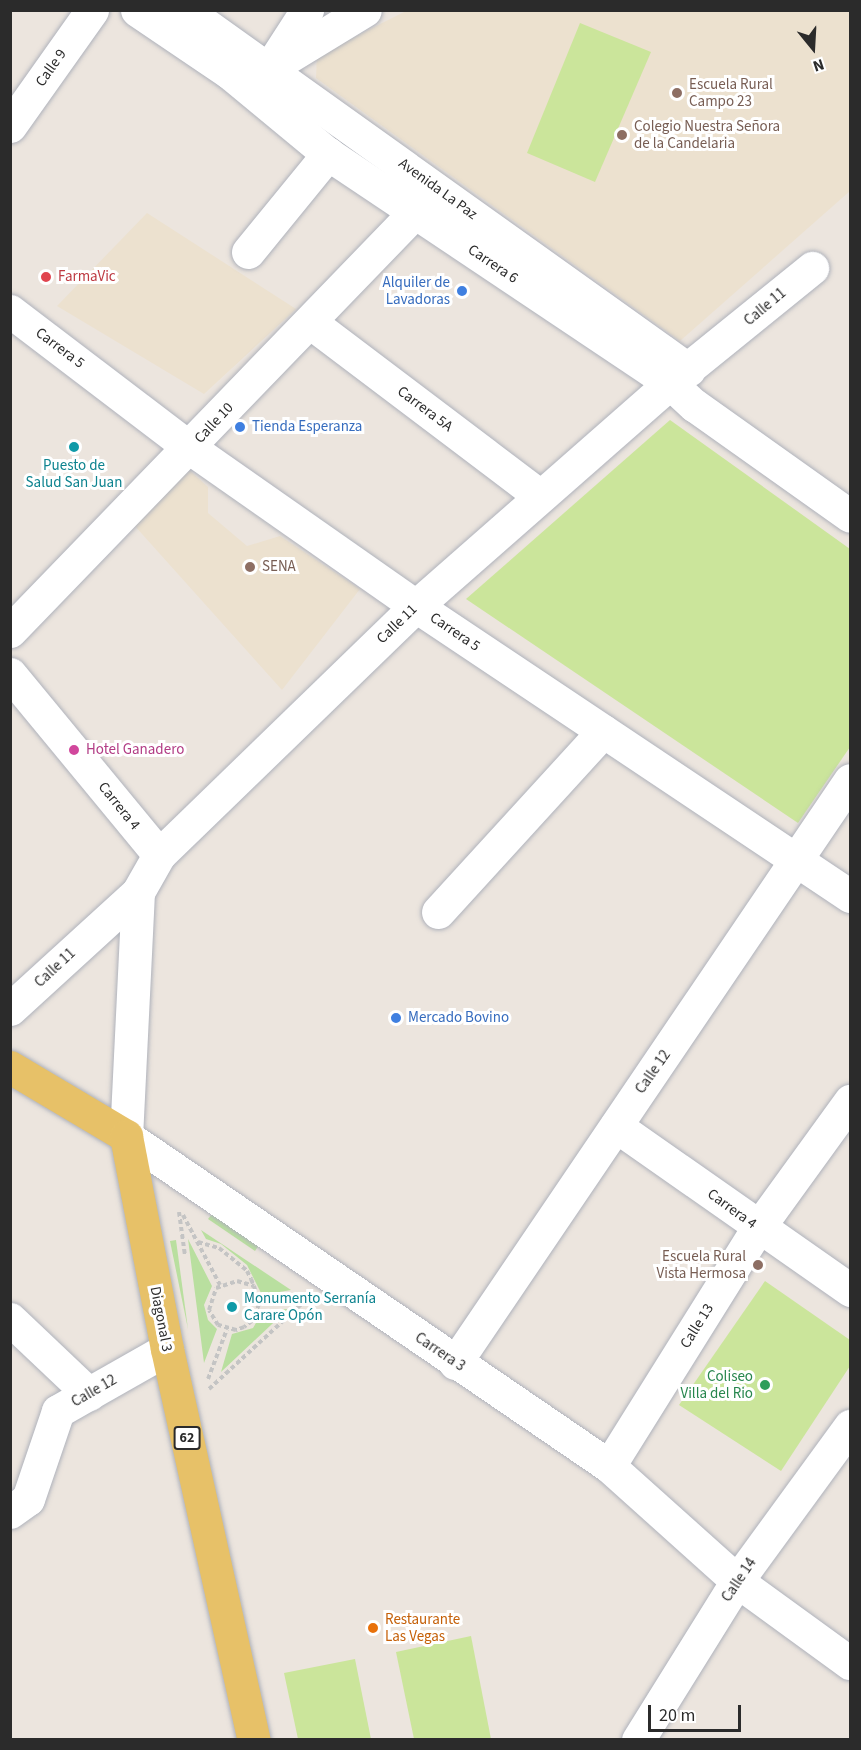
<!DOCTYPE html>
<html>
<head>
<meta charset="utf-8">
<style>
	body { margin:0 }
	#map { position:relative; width:861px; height:1750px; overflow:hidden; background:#ece5de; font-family:"Source Sans 3",sans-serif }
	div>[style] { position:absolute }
	.education>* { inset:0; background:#ece1cf }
	.green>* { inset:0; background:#b9df9f }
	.pitch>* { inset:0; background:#cbe59b }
	.path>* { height:4px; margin-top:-2px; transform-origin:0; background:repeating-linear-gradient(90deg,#c4c4c4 0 4.5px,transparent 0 7.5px) }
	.roads { filter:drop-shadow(0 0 2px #afb2bb) drop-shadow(0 0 2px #afb2bb) }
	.minor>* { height:33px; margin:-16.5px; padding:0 16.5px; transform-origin:16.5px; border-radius:16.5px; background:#fff }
	.major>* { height:33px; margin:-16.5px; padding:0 16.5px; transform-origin:16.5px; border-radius:16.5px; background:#e7c168 }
	.dots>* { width:16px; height:16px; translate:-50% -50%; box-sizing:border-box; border:3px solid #fff; border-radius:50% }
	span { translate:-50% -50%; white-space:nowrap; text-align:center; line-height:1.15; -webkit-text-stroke:6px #fff; paint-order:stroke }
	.shield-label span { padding:2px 4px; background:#fff; border:2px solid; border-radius:4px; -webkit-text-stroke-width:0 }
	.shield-label { font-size:14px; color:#2b2b2b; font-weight:700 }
	.street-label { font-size:15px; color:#2b2b2b }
	.education-label { font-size:15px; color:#785e54 }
	.left { translate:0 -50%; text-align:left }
	.right { translate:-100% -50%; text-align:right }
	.health-label { font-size:15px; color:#be3a42 }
	.shop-label { font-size:15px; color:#366cbe }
	.culture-label { font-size:15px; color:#0d838f }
	.hotel-label { font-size:15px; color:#b23c85 }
	.leisure-label { font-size:15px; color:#27864d }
	.food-label { font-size:15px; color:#c56008 }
	.frame { position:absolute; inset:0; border:12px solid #2b2b2b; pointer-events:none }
	.north { position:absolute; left:783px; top:18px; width:60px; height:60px; -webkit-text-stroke:4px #fff; paint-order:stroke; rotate:162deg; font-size:16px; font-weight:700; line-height:24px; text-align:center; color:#2b2b2b }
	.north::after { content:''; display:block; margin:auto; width:21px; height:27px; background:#2b2b2b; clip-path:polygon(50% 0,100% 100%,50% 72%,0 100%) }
	.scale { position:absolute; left:648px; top:1705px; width:93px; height:27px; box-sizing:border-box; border:3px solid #2b2b2b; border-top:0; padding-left:8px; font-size:18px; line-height:21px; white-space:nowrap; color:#2b2b2b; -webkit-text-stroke:4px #fff; paint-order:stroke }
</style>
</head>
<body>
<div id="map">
	<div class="education">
		<div style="clip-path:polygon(406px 11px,850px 11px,850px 191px,680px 341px,316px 78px,317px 56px)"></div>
		<div style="clip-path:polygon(147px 213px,296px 309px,204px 394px,57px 306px)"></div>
		<div style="clip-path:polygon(186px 467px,208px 487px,208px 513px,247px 546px,280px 536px,360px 589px,282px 690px,125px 515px)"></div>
	</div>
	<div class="green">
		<div style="clip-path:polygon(212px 1214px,259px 1245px,255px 1251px,208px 1219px)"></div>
		<div style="clip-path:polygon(201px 1230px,291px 1290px,262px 1295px,247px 1265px,221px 1244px,206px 1239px)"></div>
		<div style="clip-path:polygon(188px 1239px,212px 1286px,204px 1305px,208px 1320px,217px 1329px,204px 1363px)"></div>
		<div style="clip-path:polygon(176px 1240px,188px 1329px,170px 1241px)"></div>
		<div style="clip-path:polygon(288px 1309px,221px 1372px,232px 1334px,253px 1328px,263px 1311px)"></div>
	</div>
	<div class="pitch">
		<div style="clip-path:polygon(580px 23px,651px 52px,595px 182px,527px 153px)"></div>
		<div style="clip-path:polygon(670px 420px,850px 549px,850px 747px,798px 823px,466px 599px)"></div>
		<div style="clip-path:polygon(765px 1281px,850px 1340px,850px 1366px,781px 1471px,679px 1405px)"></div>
		<div style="clip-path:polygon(471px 1636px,491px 1739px,414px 1739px,396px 1652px)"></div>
		<div style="clip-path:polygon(355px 1659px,371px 1739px,298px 1739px,284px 1673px)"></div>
	</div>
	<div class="path">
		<div style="left:179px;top:1212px;width:44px;rotate:82.2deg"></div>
		<div style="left:183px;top:1215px;width:79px;rotate:62.1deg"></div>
		<div style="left:198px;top:1242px;width:22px;rotate:16deg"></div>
		<div style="left:219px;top:1248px;width:36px;rotate:39deg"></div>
		<div style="left:247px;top:1271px;width:9px;rotate:63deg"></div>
		<div style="left:251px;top:1279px;width:8px;rotate:67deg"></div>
		<div style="left:254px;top:1286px;width:19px;rotate:74deg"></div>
		<div style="left:259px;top:1304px;width:18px;rotate:112deg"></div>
		<div style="left:252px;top:1321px;width:10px;rotate:143deg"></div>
		<div style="left:244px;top:1327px;width:9px;rotate:159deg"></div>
		<div style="left:236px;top:1330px;width:19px;rotate:-164deg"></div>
		<div style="left:218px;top:1325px;width:17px;rotate:-121deg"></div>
		<div style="left:209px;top:1310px;width:23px;rotate:-72deg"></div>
		<div style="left:216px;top:1288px;width:22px;rotate:-18deg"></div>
		<div style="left:237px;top:1281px;width:18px;rotate:16deg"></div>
		<div style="left:259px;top:1304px;width:44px;rotate:-7.8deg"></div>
		<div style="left:208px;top:1379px;width:53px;rotate:-69.2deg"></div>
		<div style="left:209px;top:1389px;width:133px;rotate:-42.6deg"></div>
	</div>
	<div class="roads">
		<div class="minor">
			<div style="left:137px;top:10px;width:112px;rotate:34.1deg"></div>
			<div style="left:230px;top:73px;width:127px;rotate:39.6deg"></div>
			<div style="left:328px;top:154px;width:412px;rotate:33.8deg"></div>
			<div style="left:670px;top:383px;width:33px;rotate:43deg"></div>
			<div style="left:694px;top:405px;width:191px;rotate:35.4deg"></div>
			<div style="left:185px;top:10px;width:619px;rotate:35.54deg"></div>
			<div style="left:274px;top:61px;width:61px;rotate:-57.1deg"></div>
			<div style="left:270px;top:68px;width:111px;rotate:-31.4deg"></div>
			<div style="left:10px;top:126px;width:142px;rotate:-54.7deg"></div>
			<div style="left:248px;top:252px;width:127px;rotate:-50.8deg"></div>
			<div style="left:10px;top:311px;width:226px;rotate:37.3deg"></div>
			<div style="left:190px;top:448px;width:276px;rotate:35deg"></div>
			<div style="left:416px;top:606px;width:522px;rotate:33.75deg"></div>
			<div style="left:310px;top:322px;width:288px;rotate:37.1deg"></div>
			<div style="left:10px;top:631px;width:583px;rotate:-45.97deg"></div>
			<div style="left:10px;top:674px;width:234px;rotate:50.5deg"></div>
			<div style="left:138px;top:892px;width:244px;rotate:92.8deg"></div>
			<div style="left:126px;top:1136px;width:585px;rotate:34.34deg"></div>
			<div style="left:609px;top:1466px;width:172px;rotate:41.9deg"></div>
			<div style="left:737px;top:1581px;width:140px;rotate:36deg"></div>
			<div style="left:438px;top:912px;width:245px;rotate:-47.6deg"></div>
			<div style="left:10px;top:1009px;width:173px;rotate:-42.4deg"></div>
			<div style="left:138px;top:892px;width:43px;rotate:-60.4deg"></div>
			<div style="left:159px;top:855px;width:358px;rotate:-44.1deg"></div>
			<div style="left:416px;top:606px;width:338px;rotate:-41.3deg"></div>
			<div style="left:670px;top:383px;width:183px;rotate:-39deg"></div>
			<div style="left:616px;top:1126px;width:286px;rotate:35deg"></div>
			<div style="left:10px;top:1319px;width:109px;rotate:43.5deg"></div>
			<div style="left:455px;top:1363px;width:704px;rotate:-55.88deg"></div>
			<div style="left:609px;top:1466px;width:281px;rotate:-58deg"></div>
			<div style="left:758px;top:1228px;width:157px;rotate:-54.1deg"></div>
			<div style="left:10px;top:1512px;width:22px;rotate:-36deg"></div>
			<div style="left:28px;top:1499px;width:93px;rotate:-71.2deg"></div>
			<div style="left:58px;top:1411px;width:125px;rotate:-29.6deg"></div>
			<div style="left:638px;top:1740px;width:187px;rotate:-58.1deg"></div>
			<div style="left:737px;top:1581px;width:192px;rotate:-53.9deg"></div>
		</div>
		<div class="major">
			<div style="left:10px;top:1067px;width:135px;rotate:30.7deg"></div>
			<div style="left:126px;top:1136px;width:217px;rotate:79.1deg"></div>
			<div style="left:167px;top:1349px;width:401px;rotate:77.5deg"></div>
		</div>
	</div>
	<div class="dots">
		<div style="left:677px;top:93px;background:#8d6e63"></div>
		<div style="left:622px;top:135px;background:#8d6e63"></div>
		<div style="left:46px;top:277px;background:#e0444e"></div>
		<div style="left:462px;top:291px;background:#3f7fe0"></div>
		<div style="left:240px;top:427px;background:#3f7fe0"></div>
		<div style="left:74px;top:447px;background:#0f9aa8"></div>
		<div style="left:250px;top:567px;background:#8d6e63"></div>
		<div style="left:74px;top:750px;background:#d1479c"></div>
		<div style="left:396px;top:1018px;background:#3f7fe0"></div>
		<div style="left:758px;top:1265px;background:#8d6e63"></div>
		<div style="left:232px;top:1307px;background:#0f9aa8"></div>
		<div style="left:765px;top:1385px;background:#2e9e5b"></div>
		<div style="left:373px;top:1628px;background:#e8710a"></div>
	</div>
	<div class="shield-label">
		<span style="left:187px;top:1438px">62</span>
	</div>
	<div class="street-label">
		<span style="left:51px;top:68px;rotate:-55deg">Calle 9</span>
		<span style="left:438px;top:189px;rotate:36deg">Avenida La Paz</span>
		<span style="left:493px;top:264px;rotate:34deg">Carrera 6</span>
		<span style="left:765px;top:307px;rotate:-40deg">Calle 11</span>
		<span style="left:60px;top:348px;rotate:37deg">Carrera 5</span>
		<span style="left:425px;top:409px;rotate:37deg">Carrera 5A</span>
		<span style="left:214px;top:423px;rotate:-47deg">Calle 10</span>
		<span style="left:397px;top:624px;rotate:-44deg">Calle 11</span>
		<span style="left:455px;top:632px;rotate:34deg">Carrera 5</span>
		<span style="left:119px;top:806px;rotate:51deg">Carrera 4</span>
		<span style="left:55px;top:968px;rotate:-43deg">Calle 11</span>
		<span style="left:653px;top:1072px;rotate:-55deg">Calle 12</span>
		<span style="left:732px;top:1209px;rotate:36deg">Carrera 4</span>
		<span style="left:161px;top:1319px;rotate:79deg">Diagonal 3</span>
		<span style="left:697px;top:1326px;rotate:-58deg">Calle 13</span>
		<span style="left:440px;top:1352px;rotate:34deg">Carrera 3</span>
		<span style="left:94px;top:1391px;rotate:-30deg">Calle 12</span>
		<span style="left:739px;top:1580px;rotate:-56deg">Calle 14</span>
	</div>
	<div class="education-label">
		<span class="left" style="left:689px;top:93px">Escuela Rural<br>Campo 23</span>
		<span class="left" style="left:634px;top:135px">Colegio Nuestra Señora<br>de la Candelaria</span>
		<span class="left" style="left:262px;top:567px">SENA</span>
		<span class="right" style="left:746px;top:1265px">Escuela Rural<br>Vista Hermosa</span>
	</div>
	<div class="health-label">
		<span class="left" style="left:58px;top:277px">FarmaVic</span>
	</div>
	<div class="shop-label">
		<span class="right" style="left:450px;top:291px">Alquiler de<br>Lavadoras</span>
		<span class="left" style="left:252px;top:427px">Tienda Esperanza</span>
		<span class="left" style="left:408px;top:1018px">Mercado Bovino</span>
	</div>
	<div class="culture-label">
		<span style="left:74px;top:474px">Puesto de<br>Salud San Juan</span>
		<span class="left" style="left:244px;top:1307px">Monumento Serranía<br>Carare Opón</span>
	</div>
	<div class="hotel-label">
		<span class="left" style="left:86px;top:750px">Hotel Ganadero</span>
	</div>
	<div class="leisure-label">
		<span class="right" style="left:753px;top:1385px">Coliseo<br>Villa del Rio</span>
	</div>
	<div class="food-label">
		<span class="left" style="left:385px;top:1628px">Restaurante<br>Las Vegas</span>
	</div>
	<div class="frame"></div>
	<div class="north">N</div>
	<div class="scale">20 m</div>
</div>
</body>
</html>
